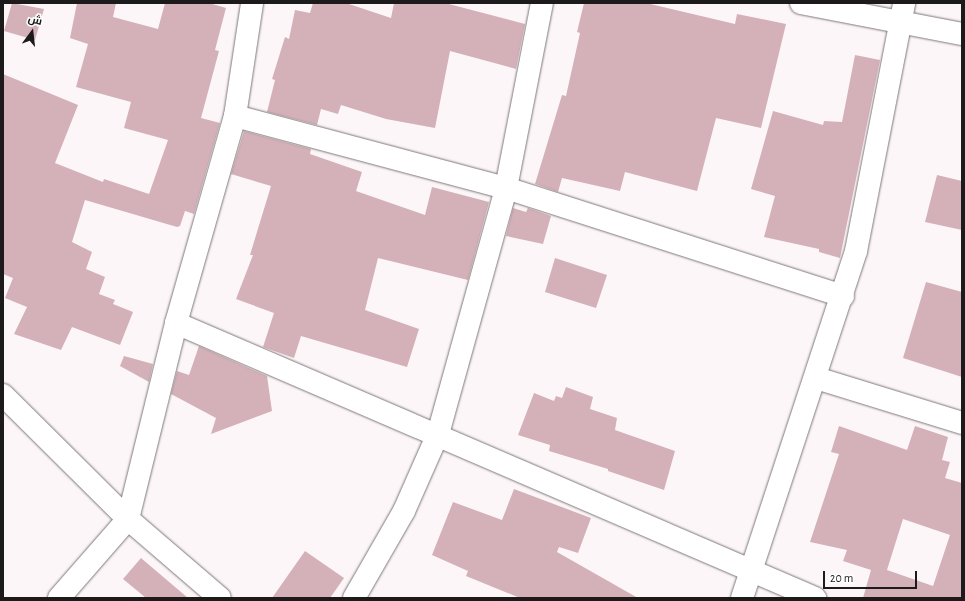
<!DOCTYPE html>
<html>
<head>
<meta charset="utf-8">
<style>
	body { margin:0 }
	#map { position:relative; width:965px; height:601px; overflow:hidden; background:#fdf6f8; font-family:"Alegreya Sans",Cairo,sans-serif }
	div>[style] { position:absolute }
	.building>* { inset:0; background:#d4b1b8 }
	.roads { filter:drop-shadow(0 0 1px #7d7778) drop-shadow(0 0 1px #7d7778) }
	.minor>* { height:22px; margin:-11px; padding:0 11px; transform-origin:11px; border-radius:11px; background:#fff }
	span { translate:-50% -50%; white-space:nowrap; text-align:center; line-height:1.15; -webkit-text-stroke:3px #fff; paint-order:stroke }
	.frame { position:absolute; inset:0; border:4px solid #1d1a1b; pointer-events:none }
	.north { position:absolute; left:12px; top:12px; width:40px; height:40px; -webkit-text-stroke:3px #fff; paint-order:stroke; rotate:15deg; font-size:11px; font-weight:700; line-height:16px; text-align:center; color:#1d1a1b }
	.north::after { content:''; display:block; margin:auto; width:14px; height:18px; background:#1d1a1b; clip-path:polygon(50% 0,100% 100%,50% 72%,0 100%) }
	.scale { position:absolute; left:823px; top:571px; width:94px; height:18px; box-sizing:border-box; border:2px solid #1d1a1b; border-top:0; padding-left:5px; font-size:12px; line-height:14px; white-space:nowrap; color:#1d1a1b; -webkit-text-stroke:3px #fff; paint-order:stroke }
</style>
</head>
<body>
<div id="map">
	<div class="building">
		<div style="clip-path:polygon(12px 3px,44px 9px,35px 40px,4px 31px)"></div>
		<div style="clip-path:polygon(77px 3px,116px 3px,113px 17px,158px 29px,165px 3px,209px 3px,226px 8px,215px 50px,219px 51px,201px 118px,220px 123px,194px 214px,185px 211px,180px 226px,177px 227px,85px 200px,72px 242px,92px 252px,86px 269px,105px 277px,99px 294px,115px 300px,113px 304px,133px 312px,120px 345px,72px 327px,61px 350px,14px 334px,27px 307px,5px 298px,13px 278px,3px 274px,3px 74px,78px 105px,55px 163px,103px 182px,104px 179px,149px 194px,168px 140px,124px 128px,131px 102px,76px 87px,88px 44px,70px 38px)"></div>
		<div style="clip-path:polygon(313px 3px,346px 3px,391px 18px,394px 3px,445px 3px,525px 24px,516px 69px,450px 51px,435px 128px,386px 119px,341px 105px,338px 114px,321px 109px,317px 125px,267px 112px,275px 80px,272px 79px,285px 37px,289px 39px,295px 10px,310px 13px)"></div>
		<div style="clip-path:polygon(584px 3px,646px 3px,735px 24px,737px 14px,786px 24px,761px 128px,716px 118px,697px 191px,625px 172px,620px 191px,562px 178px,558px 192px,535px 184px,562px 95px,566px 96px,580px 33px,577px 32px)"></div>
		<div style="clip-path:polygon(855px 55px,880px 60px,840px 258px,819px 252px,819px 249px,764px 237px,775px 196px,751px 189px,773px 111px,823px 125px,824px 121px,842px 122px)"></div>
		<div style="clip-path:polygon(244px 131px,311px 149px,310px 154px,362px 172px,356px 191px,425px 215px,432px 187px,489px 202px,468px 280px,378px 258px,365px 310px,419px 329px,407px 367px,301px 336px,294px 358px,263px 347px,274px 313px,236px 299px,253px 255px,250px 255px,271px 186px,231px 174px)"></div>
		<div style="clip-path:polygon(937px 175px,962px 181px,962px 230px,925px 222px)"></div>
		<div style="clip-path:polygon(513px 208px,526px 212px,528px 208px,551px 216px,543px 244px,506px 236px)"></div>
		<div style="clip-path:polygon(555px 258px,607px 275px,596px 308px,545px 292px)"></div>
		<div style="clip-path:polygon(926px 282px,962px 292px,962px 377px,903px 358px)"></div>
		<div style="clip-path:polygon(199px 346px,267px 376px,272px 411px,211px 434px,216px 418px,171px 394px,177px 371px,189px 375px)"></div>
		<div style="clip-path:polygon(124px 356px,153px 364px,149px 382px,120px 366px)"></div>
		<div style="clip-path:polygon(566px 387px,593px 397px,590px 409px,617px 418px,615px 430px,675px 451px,664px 490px,608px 471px,608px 469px,549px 451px,550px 445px,518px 435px,534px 393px,554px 401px,556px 396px,562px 398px)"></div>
		<div style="clip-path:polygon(evenodd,839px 426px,907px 450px,915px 426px,948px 437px,942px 460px,950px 462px,945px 478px,962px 483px,962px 598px,863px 598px,871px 570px,843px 561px,847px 550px,810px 542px,839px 454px,831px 452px,839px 426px,903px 519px,950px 535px,933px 586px,887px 570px,903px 519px)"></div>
		<div style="clip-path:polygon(514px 489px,591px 518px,578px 553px,559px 547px,557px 552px,638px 598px,520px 598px,466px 576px,468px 571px,432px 555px,453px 502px,502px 520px)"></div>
		<div style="clip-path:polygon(305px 551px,344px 578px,330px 598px,272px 598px)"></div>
		<div style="clip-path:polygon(141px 558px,188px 598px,146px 598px,123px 579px)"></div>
	</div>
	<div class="roads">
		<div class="minor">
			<div style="left:801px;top:3px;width:164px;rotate:10.9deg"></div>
			<div style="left:235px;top:116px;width:280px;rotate:14.9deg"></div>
			<div style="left:506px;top:188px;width:354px;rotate:17.8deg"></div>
			<div style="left:176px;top:323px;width:696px;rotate:23.29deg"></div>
			<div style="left:816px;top:378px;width:153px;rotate:17.1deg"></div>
			<div style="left:3px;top:395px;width:176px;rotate:44.8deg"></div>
			<div style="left:128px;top:519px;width:121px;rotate:40.7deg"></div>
			<div style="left:59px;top:598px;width:105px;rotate:-48.9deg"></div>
			<div style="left:128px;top:519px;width:202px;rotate:-76.2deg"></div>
			<div style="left:176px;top:323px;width:215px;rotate:-74.1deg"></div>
			<div style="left:235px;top:116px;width:114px;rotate:-81.4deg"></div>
			<div style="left:354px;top:598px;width:100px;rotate:-60.1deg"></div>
			<div style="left:404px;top:511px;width:84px;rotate:-66.2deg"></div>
			<div style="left:438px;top:434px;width:255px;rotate:-74.5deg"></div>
			<div style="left:506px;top:188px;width:188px;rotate:-79deg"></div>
			<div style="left:742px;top:598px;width:365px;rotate:-71.8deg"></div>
			<div style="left:856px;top:251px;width:253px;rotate:-79deg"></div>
		</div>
	</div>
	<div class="frame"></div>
	<div class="north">ش</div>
	<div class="scale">20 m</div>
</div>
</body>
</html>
